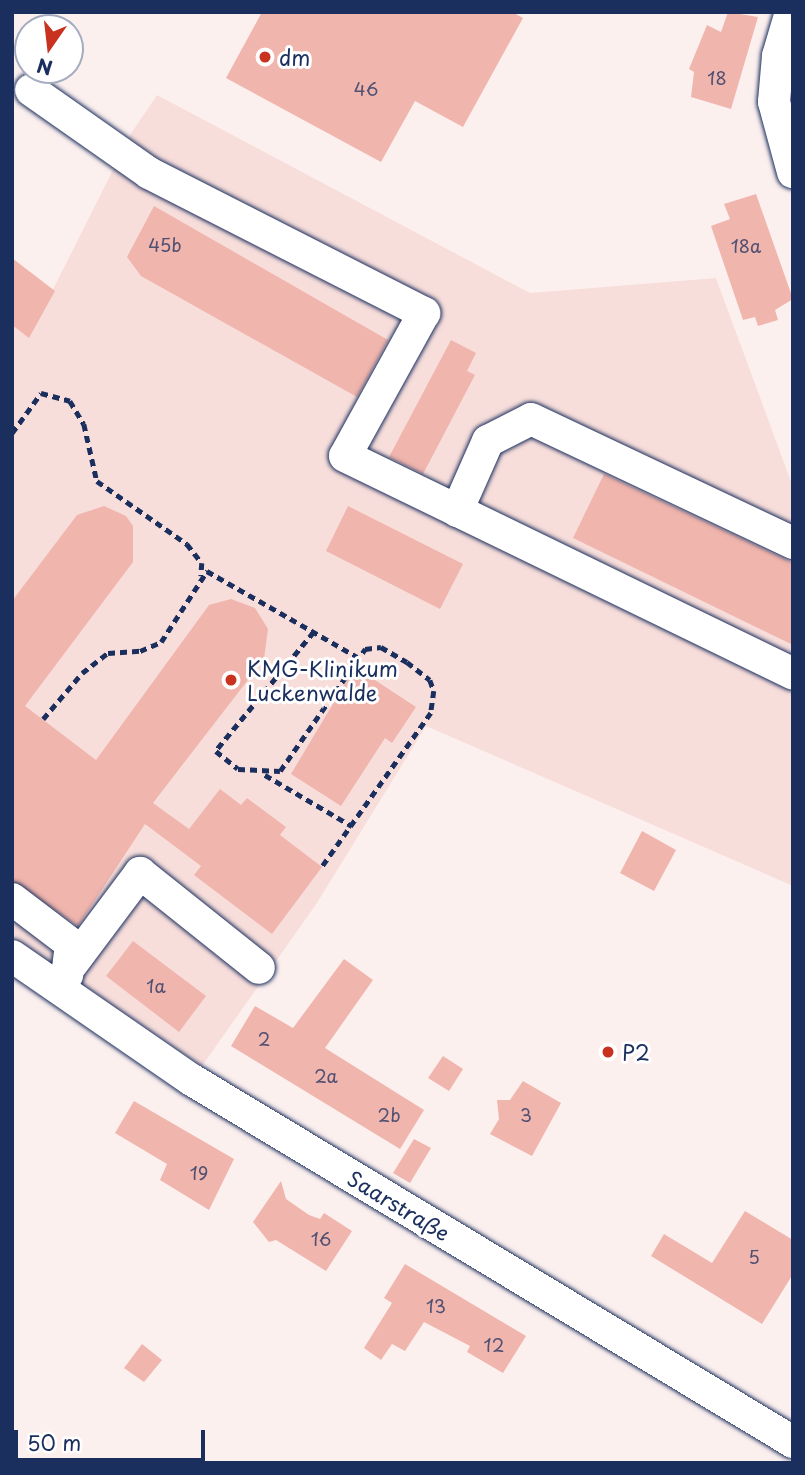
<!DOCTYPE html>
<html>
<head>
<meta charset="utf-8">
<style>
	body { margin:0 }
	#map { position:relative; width:805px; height:1475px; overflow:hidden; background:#fcf0ef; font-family:"Playpen Sans",sans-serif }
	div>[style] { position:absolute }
	.built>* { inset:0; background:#f8dedb }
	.building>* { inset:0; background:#f0b5ad }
	.path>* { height:4.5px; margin-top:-2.25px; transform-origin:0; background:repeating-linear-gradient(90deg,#1b2f5e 0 7px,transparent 0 12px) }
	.roads { filter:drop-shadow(0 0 2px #1b2f5e) drop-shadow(0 0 2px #1b2f5e) }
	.minor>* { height:32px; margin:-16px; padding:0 16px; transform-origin:16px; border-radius:16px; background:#fff }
	.dots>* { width:19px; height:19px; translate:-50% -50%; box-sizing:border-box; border:4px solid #fff; border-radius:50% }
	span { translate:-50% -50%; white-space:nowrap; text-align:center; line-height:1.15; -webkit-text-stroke:6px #fff; paint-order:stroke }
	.number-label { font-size:18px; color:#505072 }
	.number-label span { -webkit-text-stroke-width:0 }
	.poi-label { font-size:21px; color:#1b2f5e }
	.left { translate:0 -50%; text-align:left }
	.street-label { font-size:21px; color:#1b2f5e }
	.frame { position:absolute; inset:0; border:14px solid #1b2f5e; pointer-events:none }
	.north { position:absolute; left:14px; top:14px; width:70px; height:70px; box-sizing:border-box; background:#fff; border:2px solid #a4acbf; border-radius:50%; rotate:194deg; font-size:19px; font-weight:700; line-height:28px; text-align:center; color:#1b2f5e }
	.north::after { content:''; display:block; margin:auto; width:24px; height:32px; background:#c8321e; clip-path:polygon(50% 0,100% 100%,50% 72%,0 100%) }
	.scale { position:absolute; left:14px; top:1430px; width:191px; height:32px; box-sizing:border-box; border:4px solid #1b2f5e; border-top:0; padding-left:9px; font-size:21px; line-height:24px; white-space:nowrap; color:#1b2f5e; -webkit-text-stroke:5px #fff; paint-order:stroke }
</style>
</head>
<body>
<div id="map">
	<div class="built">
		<div style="clip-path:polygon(157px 95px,530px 293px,716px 278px,793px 487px,793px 886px,426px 726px,317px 903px,202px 1066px,12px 937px,12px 325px,29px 337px,132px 132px)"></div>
	</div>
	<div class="building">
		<div style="clip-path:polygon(262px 12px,512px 12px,523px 18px,463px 127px,415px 101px,381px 162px,226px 78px)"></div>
		<div style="clip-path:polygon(728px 12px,758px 17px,731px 109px,691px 97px,694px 72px,689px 69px,707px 25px,721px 32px)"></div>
		<div style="clip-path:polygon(756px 194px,793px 299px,775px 310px,778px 320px,758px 326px,755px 317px,743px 320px,711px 226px,730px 219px,724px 204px)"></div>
		<div style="clip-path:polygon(154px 206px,388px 340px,357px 397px,141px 276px,127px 257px)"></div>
		<div style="clip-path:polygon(12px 258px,55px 291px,29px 338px,12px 325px)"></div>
		<div style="clip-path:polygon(451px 340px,476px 353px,467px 371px,475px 375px,423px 474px,389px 457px)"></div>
		<div style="clip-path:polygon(604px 474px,793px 563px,793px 645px,573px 538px)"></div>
		<div style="clip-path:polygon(104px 506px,126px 516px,133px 526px,133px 562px,25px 706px,96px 760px,209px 605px,231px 599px,255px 608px,268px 629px,264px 659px,153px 803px,189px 829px,220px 789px,241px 805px,247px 798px,286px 827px,280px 835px,322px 867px,272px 934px,194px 875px,201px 866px,145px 824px,78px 926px,12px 881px,12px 601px,77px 515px)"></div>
		<div style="clip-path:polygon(348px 506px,463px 564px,440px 609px,326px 551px)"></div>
		<div style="clip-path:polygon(355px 667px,416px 707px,392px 743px,385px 738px,341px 806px,291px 774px)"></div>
		<div style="clip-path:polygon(642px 831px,676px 850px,654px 891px,620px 873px)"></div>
		<div style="clip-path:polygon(133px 941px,206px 996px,179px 1032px,106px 976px)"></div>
		<div style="clip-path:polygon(344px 959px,373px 980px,325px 1048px,424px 1110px,400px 1149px,231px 1046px,255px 1006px,293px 1028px)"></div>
		<div style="clip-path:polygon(443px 1056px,463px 1069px,449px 1091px,428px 1078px)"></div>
		<div style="clip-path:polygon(523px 1081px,561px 1103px,532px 1156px,490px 1134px,499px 1119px,497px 1100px,510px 1100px)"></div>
		<div style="clip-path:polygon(134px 1101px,234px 1159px,209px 1210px,160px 1180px,167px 1164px,115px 1133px)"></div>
		<div style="clip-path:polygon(414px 1139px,431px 1148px,410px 1183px,393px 1173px)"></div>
		<div style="clip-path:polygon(281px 1181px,286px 1199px,309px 1215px,320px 1219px,324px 1213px,352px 1231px,326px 1271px,276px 1240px,269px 1242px,253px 1222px)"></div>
		<div style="clip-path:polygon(745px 1211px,793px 1240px,793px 1274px,762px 1324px,651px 1256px,664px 1234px,712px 1263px)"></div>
		<div style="clip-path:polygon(405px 1264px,526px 1336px,503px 1373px,467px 1352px,470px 1346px,424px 1322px,405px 1351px,392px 1344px,381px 1360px,364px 1348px,392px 1303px,384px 1298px)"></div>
		<div style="clip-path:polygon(142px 1344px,162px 1360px,144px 1382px,124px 1368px)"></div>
	</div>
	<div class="path">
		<div style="left:12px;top:433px;width:49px;rotate:-54.1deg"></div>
		<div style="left:41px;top:393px;width:30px;rotate:15deg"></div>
		<div style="left:70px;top:401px;width:27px;rotate:59deg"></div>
		<div style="left:84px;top:424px;width:58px;rotate:77.2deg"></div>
		<div style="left:97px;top:481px;width:110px;rotate:35deg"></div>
		<div style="left:187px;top:544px;width:24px;rotate:52deg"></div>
		<div style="left:202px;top:563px;width:13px;rotate:94deg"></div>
		<div style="left:314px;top:632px;width:154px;rotate:129.5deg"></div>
		<div style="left:216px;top:751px;width:28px;rotate:39deg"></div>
		<div style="left:238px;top:769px;width:42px;rotate:2.7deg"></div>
		<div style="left:280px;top:771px;width:149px;rotate:-55.1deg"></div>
		<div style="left:365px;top:649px;width:16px;rotate:-7deg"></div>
		<div style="left:381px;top:647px;width:30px;rotate:30deg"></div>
		<div style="left:407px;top:662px;width:29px;rotate:38deg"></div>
		<div style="left:430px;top:680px;width:12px;rotate:70deg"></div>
		<div style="left:434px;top:691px;width:22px;rotate:98deg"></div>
		<div style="left:431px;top:713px;width:189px;rotate:125.3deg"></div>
		<div style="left:43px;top:719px;width:60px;rotate:-49.7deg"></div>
		<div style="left:82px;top:673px;width:33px;rotate:-38deg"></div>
		<div style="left:108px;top:653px;width:32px;rotate:-4deg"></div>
		<div style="left:140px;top:651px;width:23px;rotate:-23deg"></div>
		<div style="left:161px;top:642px;width:85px;rotate:-57.1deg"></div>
		<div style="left:207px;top:571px;width:173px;rotate:29.8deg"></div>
		<div style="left:265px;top:775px;width:101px;rotate:30.4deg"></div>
	</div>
	<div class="roads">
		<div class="minor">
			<div style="left:791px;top:12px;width:46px;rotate:106.5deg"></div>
			<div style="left:778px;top:56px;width:46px;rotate:95deg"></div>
			<div style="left:774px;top:102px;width:73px;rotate:74.8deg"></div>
			<div style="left:31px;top:90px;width:144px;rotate:35.1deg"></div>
			<div style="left:149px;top:173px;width:309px;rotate:27deg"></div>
			<div style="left:424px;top:313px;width:163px;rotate:118.9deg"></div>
			<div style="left:345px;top:456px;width:498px;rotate:25.9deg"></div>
			<div style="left:457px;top:511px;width:77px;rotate:-66.1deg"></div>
			<div style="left:488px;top:441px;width:48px;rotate:-27.1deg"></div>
			<div style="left:531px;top:419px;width:290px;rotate:25.3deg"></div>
			<div style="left:12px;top:899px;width:74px;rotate:37.3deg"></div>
			<div style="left:71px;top:944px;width:31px;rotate:97deg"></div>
			<div style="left:12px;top:956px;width:219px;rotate:34.6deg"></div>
			<div style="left:192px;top:1080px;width:702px;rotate:31.06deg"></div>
			<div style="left:72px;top:964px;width:114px;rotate:-53.2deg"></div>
			<div style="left:140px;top:873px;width:152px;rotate:38.6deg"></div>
		</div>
	</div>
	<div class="dots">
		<div style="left:265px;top:57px;background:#c8321e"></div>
		<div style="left:231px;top:680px;background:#c8321e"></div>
		<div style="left:608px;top:1052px;background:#c8321e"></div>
	</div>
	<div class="number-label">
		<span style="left:717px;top:78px">18</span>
		<span style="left:366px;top:89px">46</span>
		<span style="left:165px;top:245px">45b</span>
		<span style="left:746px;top:246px">18a</span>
		<span style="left:156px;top:986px">1a</span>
		<span style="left:264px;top:1039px">2</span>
		<span style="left:326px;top:1076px">2a</span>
		<span style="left:389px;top:1115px">2b</span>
		<span style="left:526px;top:1115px">3</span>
		<span style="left:199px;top:1173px">19</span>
		<span style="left:321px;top:1239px">16</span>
		<span style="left:754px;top:1257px">5</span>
		<span style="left:436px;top:1306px">13</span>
		<span style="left:494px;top:1345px">12</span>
	</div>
	<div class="poi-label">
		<span class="left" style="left:279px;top:57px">dm</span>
		<span class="left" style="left:247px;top:680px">KMG-Klinikum<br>Luckenwalde</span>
		<span class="left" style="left:622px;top:1052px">P2</span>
	</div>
	<div class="street-label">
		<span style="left:399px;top:1205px;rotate:31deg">Saarstraße</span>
	</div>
	<div class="frame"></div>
	<div class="north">N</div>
	<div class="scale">50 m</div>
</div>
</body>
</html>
